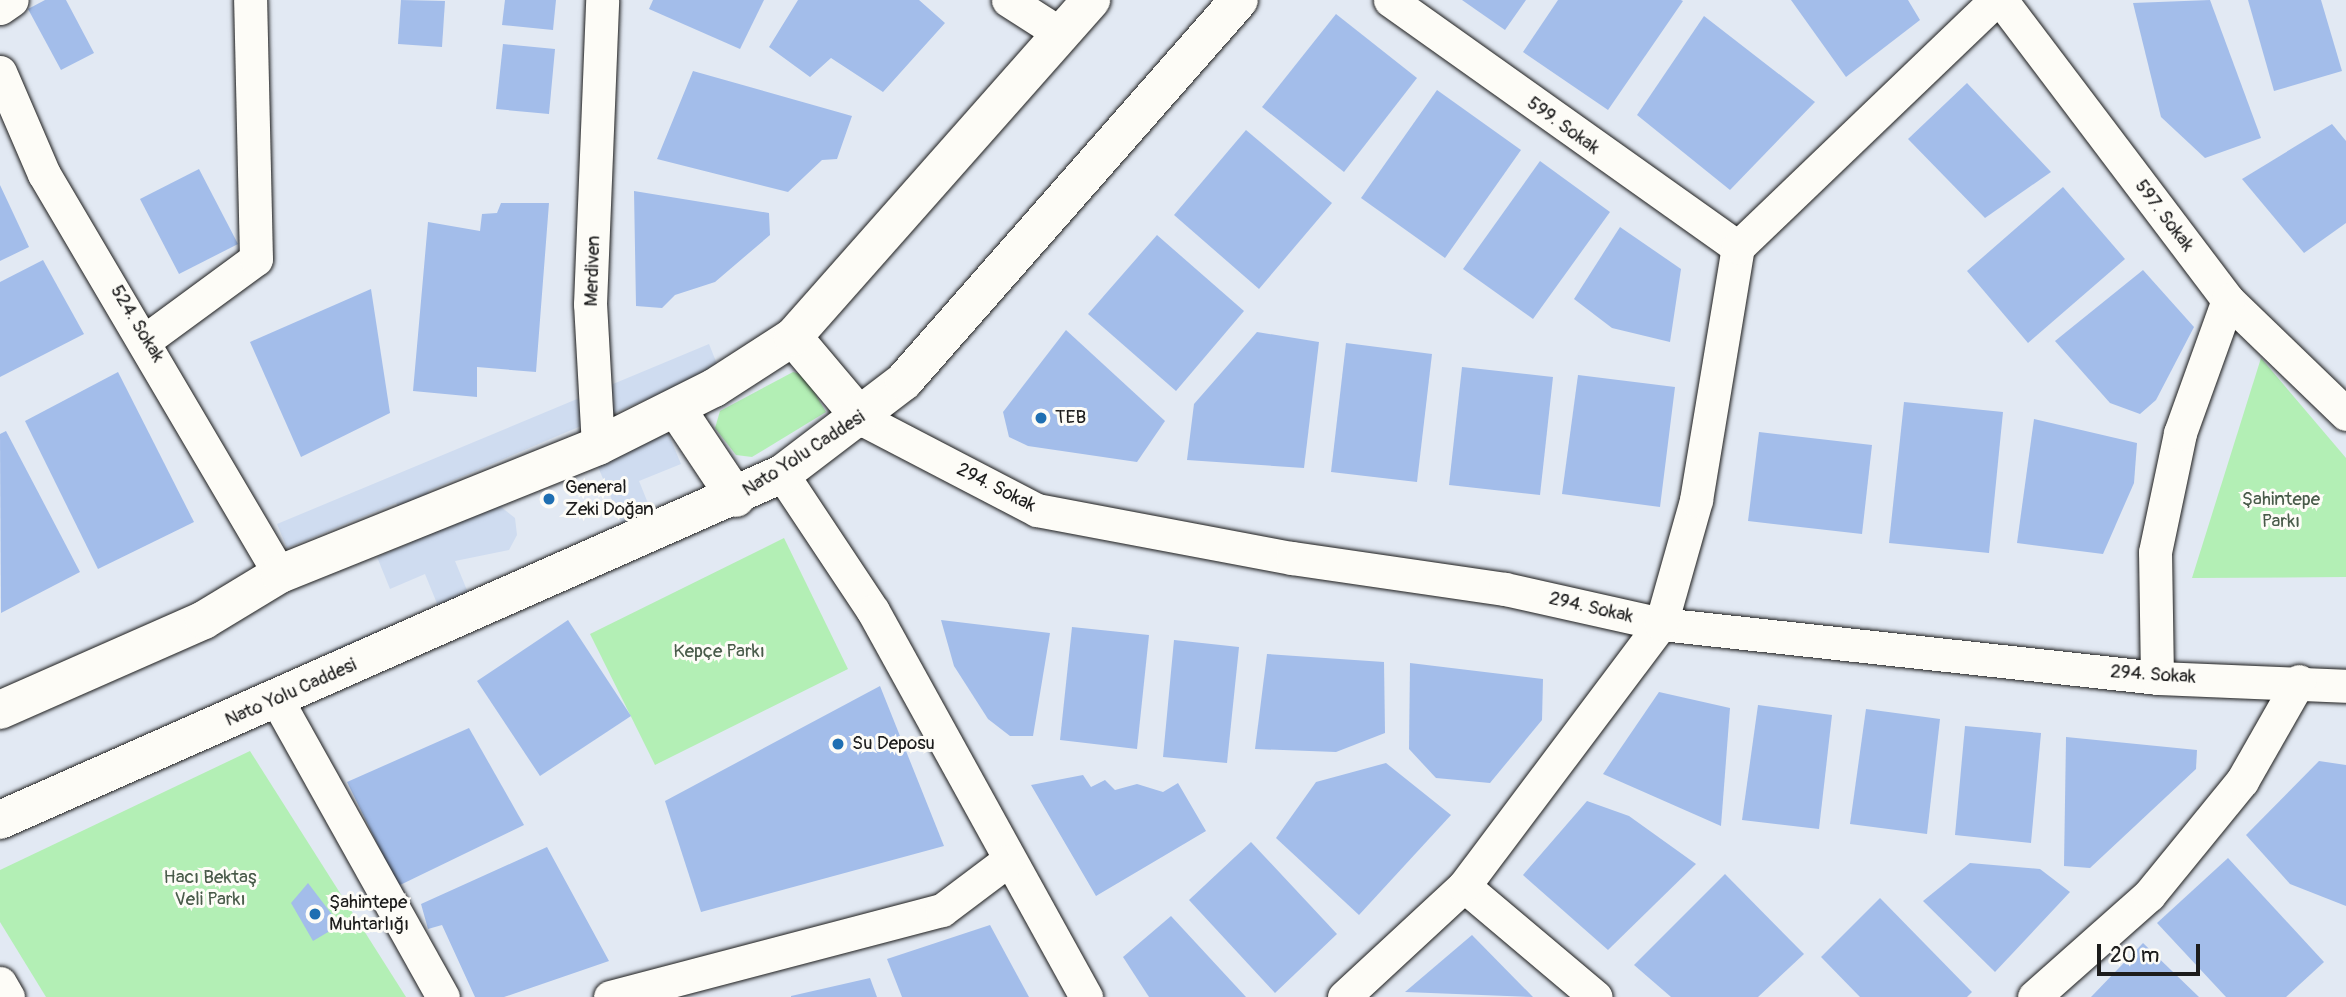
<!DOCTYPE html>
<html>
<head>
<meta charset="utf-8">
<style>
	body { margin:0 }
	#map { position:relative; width:2346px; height:997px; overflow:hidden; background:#e2e9f3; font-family:Pangolin,sans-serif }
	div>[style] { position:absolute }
	.built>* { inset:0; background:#cfdcf0 }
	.green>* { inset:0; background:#b3efb5 }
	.building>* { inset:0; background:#a3bdea }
	.roads { filter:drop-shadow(0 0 2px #1c1c1c) drop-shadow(0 0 2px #1c1c1c) }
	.street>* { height:33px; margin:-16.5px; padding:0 16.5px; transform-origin:16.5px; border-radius:16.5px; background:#fdfcf7 }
	.secondary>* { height:38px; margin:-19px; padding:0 19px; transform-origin:19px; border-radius:19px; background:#fdfcf7 }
	.dots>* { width:19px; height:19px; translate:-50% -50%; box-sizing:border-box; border:4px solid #fdfcf7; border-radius:50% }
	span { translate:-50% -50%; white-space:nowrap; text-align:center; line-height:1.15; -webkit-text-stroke:6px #fdfcf7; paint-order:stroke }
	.street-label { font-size:19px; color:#1c1c1c }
	.poi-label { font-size:19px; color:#1c1c1c }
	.left { translate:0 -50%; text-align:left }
	.park-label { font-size:19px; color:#495b4a }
	.scale { position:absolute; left:2097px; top:944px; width:103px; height:32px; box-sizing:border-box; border:4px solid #1c1c1c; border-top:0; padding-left:9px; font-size:21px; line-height:24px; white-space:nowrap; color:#1c1c1c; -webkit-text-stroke:5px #fdfcf7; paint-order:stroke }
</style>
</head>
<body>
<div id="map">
	<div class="built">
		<div style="clip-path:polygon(evenodd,709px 344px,719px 369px,612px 414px,627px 450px,668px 433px,681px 464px,639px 481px,654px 518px,338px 674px,329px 651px,438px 606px,425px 574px,390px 589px,377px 557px,412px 542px,396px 503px,287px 548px,277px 524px,709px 344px,581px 426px,624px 529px,469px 595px,455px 561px,509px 550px,517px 535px,515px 518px,496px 503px,443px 528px,428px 491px,581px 426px)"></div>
	</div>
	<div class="green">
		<div style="clip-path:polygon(2261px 358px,2346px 458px,2346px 577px,2192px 578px)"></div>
		<div style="clip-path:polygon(793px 372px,804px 375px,826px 412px,752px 457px,736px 455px,715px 428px,720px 411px)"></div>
		<div style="clip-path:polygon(784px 538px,848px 669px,655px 765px,590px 634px)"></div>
		<div style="clip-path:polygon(250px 751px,406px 997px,46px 997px,0 922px,0 870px)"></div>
	</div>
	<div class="building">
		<div style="clip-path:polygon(45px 0,66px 0,94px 53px,61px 70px,28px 9px)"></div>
		<div style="clip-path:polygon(401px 0,445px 1px,442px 47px,398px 44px)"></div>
		<div style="clip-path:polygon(505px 0,556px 0,553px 30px,502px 25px)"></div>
		<div style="clip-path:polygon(653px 0,764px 0,740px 49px,649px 9px)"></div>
		<div style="clip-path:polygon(798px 0,919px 0,945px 23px,883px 92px,831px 58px,810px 77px,769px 47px)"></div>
		<div style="clip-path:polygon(1462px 0,1526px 0,1505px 30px)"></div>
		<div style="clip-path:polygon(1558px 0,1681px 0,1683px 1px,1608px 110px,1523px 52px)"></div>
		<div style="clip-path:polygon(1791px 0,1908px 0,1920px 20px,1846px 77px)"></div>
		<div style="clip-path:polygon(2210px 0,2261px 138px,2205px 158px,2161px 117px,2133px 3px)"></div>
		<div style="clip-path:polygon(2248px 0,2321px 0,2342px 71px,2274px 91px)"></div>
		<div style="clip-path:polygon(1336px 14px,1417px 78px,1344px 172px,1262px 107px)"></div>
		<div style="clip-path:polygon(1704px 16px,1815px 102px,1730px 190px,1637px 115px)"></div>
		<div style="clip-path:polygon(503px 44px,555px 49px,549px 114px,496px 109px)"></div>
		<div style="clip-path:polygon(693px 71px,852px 116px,837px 159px,822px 160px,788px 192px,657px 159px)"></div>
		<div style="clip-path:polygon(1967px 83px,2051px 172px,1985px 218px,1908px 139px)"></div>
		<div style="clip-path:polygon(1437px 90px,1521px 150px,1445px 258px,1361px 198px)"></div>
		<div style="clip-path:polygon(2332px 124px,2346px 141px,2346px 223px,2304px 253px,2242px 179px)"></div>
		<div style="clip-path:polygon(1246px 130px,1332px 203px,1259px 289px,1174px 215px)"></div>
		<div style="clip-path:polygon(1540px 161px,1610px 212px,1533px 319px,1463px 269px)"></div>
		<div style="clip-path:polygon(199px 169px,238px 244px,179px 274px,140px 199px)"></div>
		<div style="clip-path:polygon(0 185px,29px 247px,0 261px)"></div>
		<div style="clip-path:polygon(2063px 187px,2125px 259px,2028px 343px,1967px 271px)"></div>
		<div style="clip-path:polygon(634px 191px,769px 213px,770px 235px,715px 282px,675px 295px,662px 308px,636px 306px)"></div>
		<div style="clip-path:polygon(501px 203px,549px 203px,536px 372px,477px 367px,477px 397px,413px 391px,428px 222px,480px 231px,482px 214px,497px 213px)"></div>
		<div style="clip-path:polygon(1620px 227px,1681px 269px,1670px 342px,1612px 328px,1574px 299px)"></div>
		<div style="clip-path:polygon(1157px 235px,1244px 311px,1176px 391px,1088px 314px)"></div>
		<div style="clip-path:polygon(43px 260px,84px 334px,0 377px,0 282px)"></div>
		<div style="clip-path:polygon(2143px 270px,2194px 327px,2156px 400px,2140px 414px,2110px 403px,2055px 341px)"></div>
		<div style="clip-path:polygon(371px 289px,390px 413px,301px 457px,250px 342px)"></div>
		<div style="clip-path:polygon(1066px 330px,1165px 421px,1137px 462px,1028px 446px,1009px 437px,1003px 412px)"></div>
		<div style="clip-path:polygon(1257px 332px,1319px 342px,1304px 468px,1187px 460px,1194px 404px)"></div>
		<div style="clip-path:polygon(1346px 343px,1432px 354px,1417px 482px,1331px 472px)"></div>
		<div style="clip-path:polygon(1462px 367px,1553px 377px,1540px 495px,1449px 485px)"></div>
		<div style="clip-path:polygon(118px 372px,194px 522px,98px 569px,25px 421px)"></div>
		<div style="clip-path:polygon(1578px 375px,1675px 387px,1660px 507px,1562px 494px)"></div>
		<div style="clip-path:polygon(1904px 402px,2003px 412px,1989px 553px,1889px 543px)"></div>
		<div style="clip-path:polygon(2034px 419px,2137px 443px,2134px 483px,2103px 554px,2017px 543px)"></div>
		<div style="clip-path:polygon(6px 431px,80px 572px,1px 613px,0 434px)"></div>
		<div style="clip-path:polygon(1759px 432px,1872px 445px,1862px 534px,1748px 521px)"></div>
		<div style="clip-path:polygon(568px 620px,631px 716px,540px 776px,477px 681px)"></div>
		<div style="clip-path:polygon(941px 620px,1050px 633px,1033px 736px,1010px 736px,988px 719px,954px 666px)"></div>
		<div style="clip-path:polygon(1072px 627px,1149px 635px,1137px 749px,1060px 740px)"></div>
		<div style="clip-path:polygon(1174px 640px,1239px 647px,1227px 763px,1163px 757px)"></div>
		<div style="clip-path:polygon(1267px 654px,1384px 662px,1385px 733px,1336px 752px,1255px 749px)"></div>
		<div style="clip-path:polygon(1410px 663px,1543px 679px,1542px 720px,1490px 783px,1436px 778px,1409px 749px)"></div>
		<div style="clip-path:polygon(880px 686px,944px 846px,701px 912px,665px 801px)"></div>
		<div style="clip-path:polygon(1659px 692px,1730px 708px,1721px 826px,1603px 774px)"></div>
		<div style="clip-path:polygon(1758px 705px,1832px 715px,1819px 829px,1742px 820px)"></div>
		<div style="clip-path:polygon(1866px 709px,1940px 719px,1927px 834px,1850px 824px)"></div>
		<div style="clip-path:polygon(1965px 726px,2041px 733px,2031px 843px,1955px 835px)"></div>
		<div style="clip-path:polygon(469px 728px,524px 825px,398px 886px,347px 782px)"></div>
		<div style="clip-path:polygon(2066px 737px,2197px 750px,2196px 769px,2090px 868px,2064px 866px)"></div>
		<div style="clip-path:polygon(2319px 761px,2346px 765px,2346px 906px,2290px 884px,2246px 835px)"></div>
		<div style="clip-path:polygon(1386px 763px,1451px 815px,1359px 915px,1276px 838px,1316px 782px)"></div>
		<div style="clip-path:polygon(1083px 775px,1091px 787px,1105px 780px,1115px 790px,1137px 784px,1163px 792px,1178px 783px,1206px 831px,1096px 896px,1031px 785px)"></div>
		<div style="clip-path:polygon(1587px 801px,1629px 816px,1696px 864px,1608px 950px,1523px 875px)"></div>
		<div style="clip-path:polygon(1251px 842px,1337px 934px,1275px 993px,1189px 900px)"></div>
		<div style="clip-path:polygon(547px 847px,609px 961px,504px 997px,475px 997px,442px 925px,428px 929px,421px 904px)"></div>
		<div style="clip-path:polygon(2228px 858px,2324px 962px,2286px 997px,2226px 997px,2157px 923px)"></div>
		<div style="clip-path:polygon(1970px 863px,2040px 869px,2070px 892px,1995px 972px,1923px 901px)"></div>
		<div style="clip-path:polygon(1725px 874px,1804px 954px,1758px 997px,1671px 997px,1634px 965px)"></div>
		<div style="clip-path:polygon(308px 883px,340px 925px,313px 941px,291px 903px)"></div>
		<div style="clip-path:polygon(1880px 898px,1972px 992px,1967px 997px,1860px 997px,1821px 957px)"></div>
		<div style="clip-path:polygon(1171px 916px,1246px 997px,1149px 997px,1123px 957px)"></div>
		<div style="clip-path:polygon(990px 925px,1029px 997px,902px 997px,887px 959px)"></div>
		<div style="clip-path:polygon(1472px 935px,1533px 997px,1405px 992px)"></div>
		<div style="clip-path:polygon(2143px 943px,2199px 997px,2091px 997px)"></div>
		<div style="clip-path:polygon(870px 978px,877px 997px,791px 997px,791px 996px)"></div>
	</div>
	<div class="roads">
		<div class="street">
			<div style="left:1008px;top:0;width:63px;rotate:32.7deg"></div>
			<div style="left:1390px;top:0;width:427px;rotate:35.4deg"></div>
			<div style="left:2001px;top:0;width:376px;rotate:52.9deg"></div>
			<div style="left:2228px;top:300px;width:164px;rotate:44deg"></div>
			<div style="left:0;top:8px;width:14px;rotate:-34deg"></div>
			<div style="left:0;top:72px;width:111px;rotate:66.7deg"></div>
			<div style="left:44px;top:174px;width:464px;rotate:59.5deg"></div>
			<div style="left:147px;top:339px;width:135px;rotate:-36.3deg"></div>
			<div style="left:256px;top:259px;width:259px;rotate:-91.3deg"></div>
			<div style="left:862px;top:419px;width:197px;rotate:27.5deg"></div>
			<div style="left:1037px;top:510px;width:259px;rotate:10.7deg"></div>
			<div style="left:1292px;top:558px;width:215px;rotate:8.3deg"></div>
			<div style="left:1505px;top:589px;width:160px;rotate:12.6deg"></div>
			<div style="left:1661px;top:624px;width:499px;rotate:6.2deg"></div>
			<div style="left:2157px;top:678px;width:189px;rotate:2.4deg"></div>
			<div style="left:598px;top:446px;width:142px;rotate:-93.2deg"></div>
			<div style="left:590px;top:304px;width:304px;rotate:-87.7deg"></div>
			<div style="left:782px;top:474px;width:164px;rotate:56.4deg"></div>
			<div style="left:873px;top:611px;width:441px;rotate:61.1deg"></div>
			<div style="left:2157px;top:678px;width:126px;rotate:-90.9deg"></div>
			<div style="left:2155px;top:552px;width:122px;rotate:-78.1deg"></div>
			<div style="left:2180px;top:433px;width:141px;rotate:-70.2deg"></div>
			<div style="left:277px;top:700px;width:340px;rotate:60.8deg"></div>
			<div style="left:1464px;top:886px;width:172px;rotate:40.1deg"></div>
			<div style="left:0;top:983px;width:16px;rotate:60deg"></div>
			<div style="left:610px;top:997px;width:343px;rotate:-14.7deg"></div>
			<div style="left:942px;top:910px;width:81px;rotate:-37deg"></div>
			<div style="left:1344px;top:997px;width:163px;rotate:-42.8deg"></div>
			<div style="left:1464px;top:886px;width:328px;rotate:-53.1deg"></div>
			<div style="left:1661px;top:624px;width:129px;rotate:-74.2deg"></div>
			<div style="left:1696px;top:500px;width:256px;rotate:-80.6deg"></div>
			<div style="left:1738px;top:247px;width:357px;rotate:-43.8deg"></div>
			<div style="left:2034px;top:997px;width:154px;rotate:-41.6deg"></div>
			<div style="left:2149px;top:895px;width:147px;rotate:-50.8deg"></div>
			<div style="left:2242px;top:781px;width:115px;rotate:-60.3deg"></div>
		</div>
		<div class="secondary">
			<div style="left:793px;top:337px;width:107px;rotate:49.9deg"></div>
			<div style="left:676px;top:408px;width:108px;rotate:56.3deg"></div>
			<div style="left:0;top:710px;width:223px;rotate:-23.8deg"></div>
			<div style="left:204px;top:620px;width:89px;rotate:-31.2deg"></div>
			<div style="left:280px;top:574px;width:343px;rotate:-21.9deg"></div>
			<div style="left:598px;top:446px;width:130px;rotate:-26.6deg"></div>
			<div style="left:714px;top:388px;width:94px;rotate:-32.8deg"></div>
			<div style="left:793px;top:337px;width:450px;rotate:-48.5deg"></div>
			<div style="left:0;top:820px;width:855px;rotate:-23.87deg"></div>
			<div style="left:782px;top:474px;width:153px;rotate:-37.3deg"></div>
			<div style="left:904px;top:381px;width:507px;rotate:-48.68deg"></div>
		</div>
	</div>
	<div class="dots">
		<div style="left:1041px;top:418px;background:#1f6fb2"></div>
		<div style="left:549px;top:499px;background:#1f6fb2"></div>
		<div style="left:838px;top:744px;background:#1f6fb2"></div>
		<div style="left:315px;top:914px;background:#1f6fb2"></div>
	</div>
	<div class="street-label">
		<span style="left:1563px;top:126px;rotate:36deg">599. Sokak</span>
		<span style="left:2164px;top:216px;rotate:53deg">597. Sokak</span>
		<span style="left:593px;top:271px;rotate:-88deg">Merdiven</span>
		<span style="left:137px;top:324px;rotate:59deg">524. Sokak</span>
		<span style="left:804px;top:454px;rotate:-33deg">Nato Yolu Caddesi</span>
		<span style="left:996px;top:488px;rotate:27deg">294. Sokak</span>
		<span style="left:1591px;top:608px;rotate:13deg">294. Sokak</span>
		<span style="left:2153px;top:675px;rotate:4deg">294. Sokak</span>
		<span style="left:291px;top:693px;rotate:-24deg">Nato Yolu Caddesi</span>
	</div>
	<div class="poi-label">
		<span class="left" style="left:1055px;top:418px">TEB</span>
		<span class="left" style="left:565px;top:499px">General<br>Zeki Doğan</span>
		<span class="left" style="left:852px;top:744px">Su Deposu</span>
		<span class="left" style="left:329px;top:914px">Şahintepe<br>Muhtarlığı</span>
	</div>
	<div class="park-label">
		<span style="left:2281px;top:511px">Şahintepe<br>Parkı</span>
		<span style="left:719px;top:652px">Kepçe Parkı</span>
		<span style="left:210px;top:889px">Hacı Bektaş<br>Veli Parkı</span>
	</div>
	<div class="scale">20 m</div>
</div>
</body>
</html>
